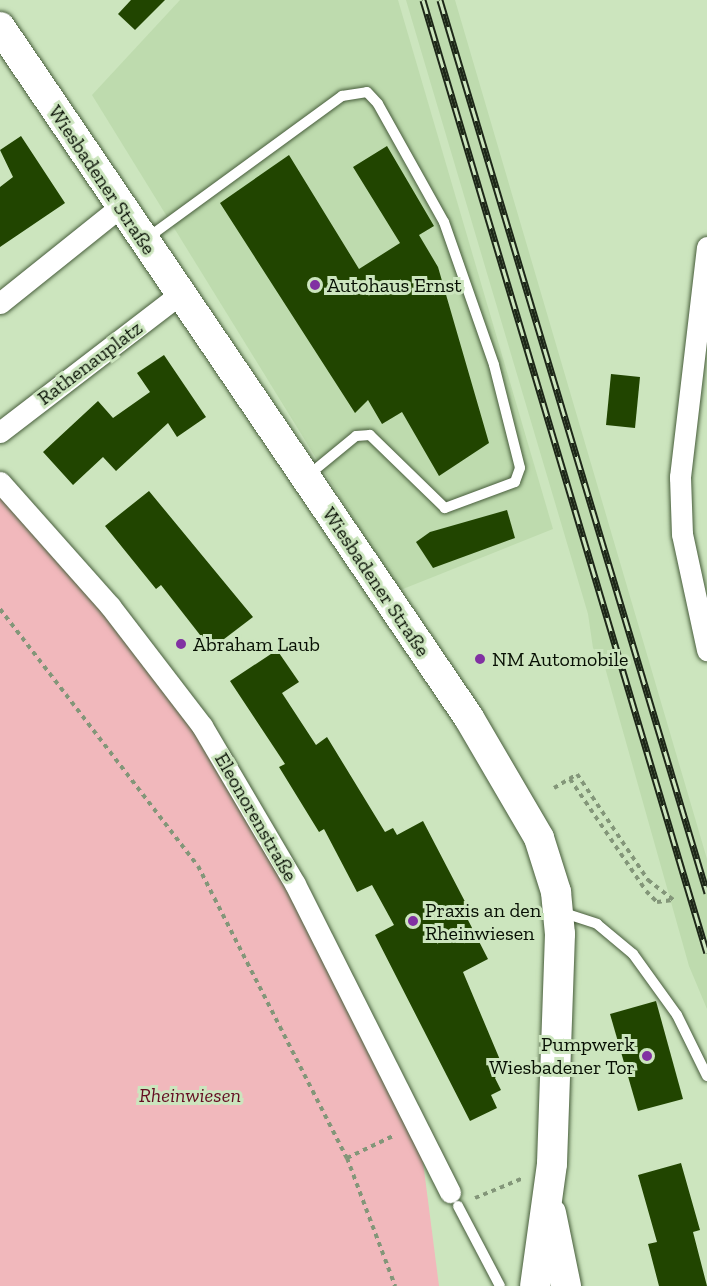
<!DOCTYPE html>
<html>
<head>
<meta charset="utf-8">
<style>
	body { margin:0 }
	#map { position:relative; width:707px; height:1286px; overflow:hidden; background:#cce5be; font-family:"Zilla Slab",serif }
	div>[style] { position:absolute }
	.built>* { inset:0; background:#bedbae }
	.green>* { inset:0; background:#f1b8bc }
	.building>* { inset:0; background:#214500 }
	.path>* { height:4px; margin-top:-2px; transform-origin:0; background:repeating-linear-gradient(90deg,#839679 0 4.5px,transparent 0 9px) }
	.roads { filter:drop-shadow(0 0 2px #475d3b) drop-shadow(0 0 2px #475d3b) }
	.lane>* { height:10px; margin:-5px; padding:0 5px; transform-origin:5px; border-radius:5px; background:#fff }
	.street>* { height:21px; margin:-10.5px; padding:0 10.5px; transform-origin:10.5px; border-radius:10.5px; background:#fff }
	.secondary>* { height:30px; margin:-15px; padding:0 15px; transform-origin:15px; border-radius:15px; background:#fff }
	.rail>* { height:7px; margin-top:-3.5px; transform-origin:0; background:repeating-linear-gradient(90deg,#cce5be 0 14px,#1d2718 0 28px); box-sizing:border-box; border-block:2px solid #1d2718 }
	.dots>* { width:16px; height:16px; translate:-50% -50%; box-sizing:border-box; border:3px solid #cce5be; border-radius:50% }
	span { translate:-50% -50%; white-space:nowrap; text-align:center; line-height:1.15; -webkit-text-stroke:6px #cce5be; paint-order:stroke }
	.street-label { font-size:20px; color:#070f03 }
	.poi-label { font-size:20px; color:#070f03 }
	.left { translate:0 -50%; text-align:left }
	.right { translate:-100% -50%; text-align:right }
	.park-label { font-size:20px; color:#640c21; font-style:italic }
</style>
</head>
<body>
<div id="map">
	<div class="built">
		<div style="clip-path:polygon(180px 0,398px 0,553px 529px,398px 591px,92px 95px)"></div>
		<div style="clip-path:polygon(406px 0,455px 0,707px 859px,707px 1009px,689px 966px,604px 664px,593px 648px,588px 614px)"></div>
	</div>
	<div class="green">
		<div style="clip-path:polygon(0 482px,202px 726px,418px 1123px,439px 1286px,0 1286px)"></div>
	</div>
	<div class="building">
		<div style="clip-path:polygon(131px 0,165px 0,135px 30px,118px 14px)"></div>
		<div style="clip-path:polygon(21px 136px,65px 203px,0 247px,0 187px,13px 177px,0 150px)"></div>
		<div style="clip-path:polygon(387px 146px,434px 226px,419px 235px,438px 267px,489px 443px,439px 476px,402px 412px,382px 424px,368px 400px,355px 413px,220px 203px,289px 155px,359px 269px,400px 243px,353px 167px)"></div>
		<div style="clip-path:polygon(164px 355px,206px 417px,177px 437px,168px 423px,116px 471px,103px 457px,73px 485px,43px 452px,98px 401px,113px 418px,150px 392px,137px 373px)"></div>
		<div style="clip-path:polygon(611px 374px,640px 377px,635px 428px,606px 425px)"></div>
		<div style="clip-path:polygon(149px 491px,253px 617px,211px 649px,161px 585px,156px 589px,105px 526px)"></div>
		<div style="clip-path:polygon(507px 510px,515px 538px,433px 568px,416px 542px,430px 532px)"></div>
		<div style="clip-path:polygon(277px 650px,299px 682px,282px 693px,316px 745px,327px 737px,385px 832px,393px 828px,397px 835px,423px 821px,473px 917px,468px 920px,488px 959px,463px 972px,503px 1067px,495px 1078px,501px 1090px,491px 1095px,497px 1108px,470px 1121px,375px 935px,394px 925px,372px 885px,357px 892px,324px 829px,319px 832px,279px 767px,285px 764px,230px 681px)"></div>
		<div style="clip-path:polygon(656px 1001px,683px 1099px,638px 1111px,610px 1014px)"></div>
		<div style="clip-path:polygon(681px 1163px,700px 1230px,693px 1232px,707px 1286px,659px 1286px,648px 1244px,657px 1242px,638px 1175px)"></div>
	</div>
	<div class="path">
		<div style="left:0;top:609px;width:324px;rotate:52.4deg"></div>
		<div style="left:198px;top:866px;width:328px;rotate:63deg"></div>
		<div style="left:347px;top:1158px;width:137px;rotate:69.4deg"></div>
		<div style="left:570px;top:779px;width:135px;rotate:55.8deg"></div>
		<div style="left:646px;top:891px;width:16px;rotate:45deg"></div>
		<div style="left:657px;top:902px;width:16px;rotate:-7deg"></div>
		<div style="left:554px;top:788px;width:27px;rotate:-31deg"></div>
		<div style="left:577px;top:774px;width:128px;rotate:56.2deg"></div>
		<div style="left:648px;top:880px;width:33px;rotate:38deg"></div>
		<div style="left:347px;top:1158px;width:53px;rotate:-25.6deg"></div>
		<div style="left:475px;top:1198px;width:50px;rotate:-22.4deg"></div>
	</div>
	<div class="roads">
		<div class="lane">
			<div style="left:146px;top:239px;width:243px;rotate:-36.1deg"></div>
			<div style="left:342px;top:96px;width:25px;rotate:-9deg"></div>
			<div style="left:367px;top:92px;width:16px;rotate:47deg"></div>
			<div style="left:378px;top:104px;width:135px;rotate:60.8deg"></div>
			<div style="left:444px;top:222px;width:151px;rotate:70.7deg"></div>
			<div style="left:494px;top:365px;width:106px;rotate:75.8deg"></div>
			<div style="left:520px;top:468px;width:15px;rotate:110deg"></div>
			<div style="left:515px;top:482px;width:75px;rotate:159.6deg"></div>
			<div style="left:445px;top:508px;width:105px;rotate:-135.8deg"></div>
			<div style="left:370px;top:435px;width:14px;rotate:176deg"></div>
			<div style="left:356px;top:436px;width:65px;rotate:140.6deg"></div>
			<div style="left:561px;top:912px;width:38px;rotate:18deg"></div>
			<div style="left:597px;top:924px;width:47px;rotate:39.8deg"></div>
			<div style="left:633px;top:954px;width:75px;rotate:54.2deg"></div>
			<div style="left:677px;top:1015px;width:68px;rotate:63.8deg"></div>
			<div style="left:458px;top:1206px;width:90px;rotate:62.3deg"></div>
		</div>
		<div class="street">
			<div style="left:707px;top:247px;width:232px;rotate:96.7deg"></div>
			<div style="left:680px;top:477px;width:57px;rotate:88deg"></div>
			<div style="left:682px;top:534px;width:119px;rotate:77.8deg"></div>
			<div style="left:0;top:303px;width:154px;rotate:-38.7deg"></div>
			<div style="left:0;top:432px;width:227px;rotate:-37.5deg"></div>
			<div style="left:0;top:482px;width:166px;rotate:48.4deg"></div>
			<div style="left:110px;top:606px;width:151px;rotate:52.5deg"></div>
			<div style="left:202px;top:726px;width:183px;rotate:59.5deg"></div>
			<div style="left:295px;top:884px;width:345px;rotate:63.3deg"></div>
		</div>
		<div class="secondary">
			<div style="left:0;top:27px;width:835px;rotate:55.83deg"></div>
			<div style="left:469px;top:718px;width:139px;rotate:59.7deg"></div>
			<div style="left:539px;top:838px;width:57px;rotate:72.5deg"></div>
			<div style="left:556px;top:892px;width:42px;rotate:84.6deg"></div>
			<div style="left:560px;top:934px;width:230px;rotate:92deg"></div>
			<div style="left:552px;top:1164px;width:123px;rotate:97.9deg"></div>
			<div style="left:551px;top:1213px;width:75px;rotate:78.4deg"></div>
		</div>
	</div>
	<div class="rail">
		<div style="left:423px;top:0;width:994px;rotate:73.41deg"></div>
		<div style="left:440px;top:0;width:932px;rotate:73.35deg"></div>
	</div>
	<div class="dots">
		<div style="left:315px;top:285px;background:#8131a2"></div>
		<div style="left:181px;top:644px;background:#8131a2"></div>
		<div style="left:480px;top:659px;background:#8131a2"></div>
		<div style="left:413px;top:921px;background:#8131a2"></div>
		<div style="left:647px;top:1056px;background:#8131a2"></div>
	</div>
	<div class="street-label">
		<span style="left:102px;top:180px;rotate:56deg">Wiesbadener Straße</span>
		<span style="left:90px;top:363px;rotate:-37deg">Rathenauplatz</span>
		<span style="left:376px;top:582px;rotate:56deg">Wiesbadener Straße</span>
		<span style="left:256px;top:817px;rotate:60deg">Eleonorenstraße</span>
	</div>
	<div class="poi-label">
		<span class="left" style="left:327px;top:285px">Autohaus Ernst</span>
		<span class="left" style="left:193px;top:644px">Abraham Laub</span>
		<span class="left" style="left:492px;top:659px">NM Automobile</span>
		<span class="left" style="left:425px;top:922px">Praxis an den<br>Rheinwiesen</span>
		<span class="right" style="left:635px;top:1056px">Pumpwerk<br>Wiesbadener Tor</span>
	</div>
	<div class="park-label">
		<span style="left:190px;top:1095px">Rheinwiesen</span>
	</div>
</div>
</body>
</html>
